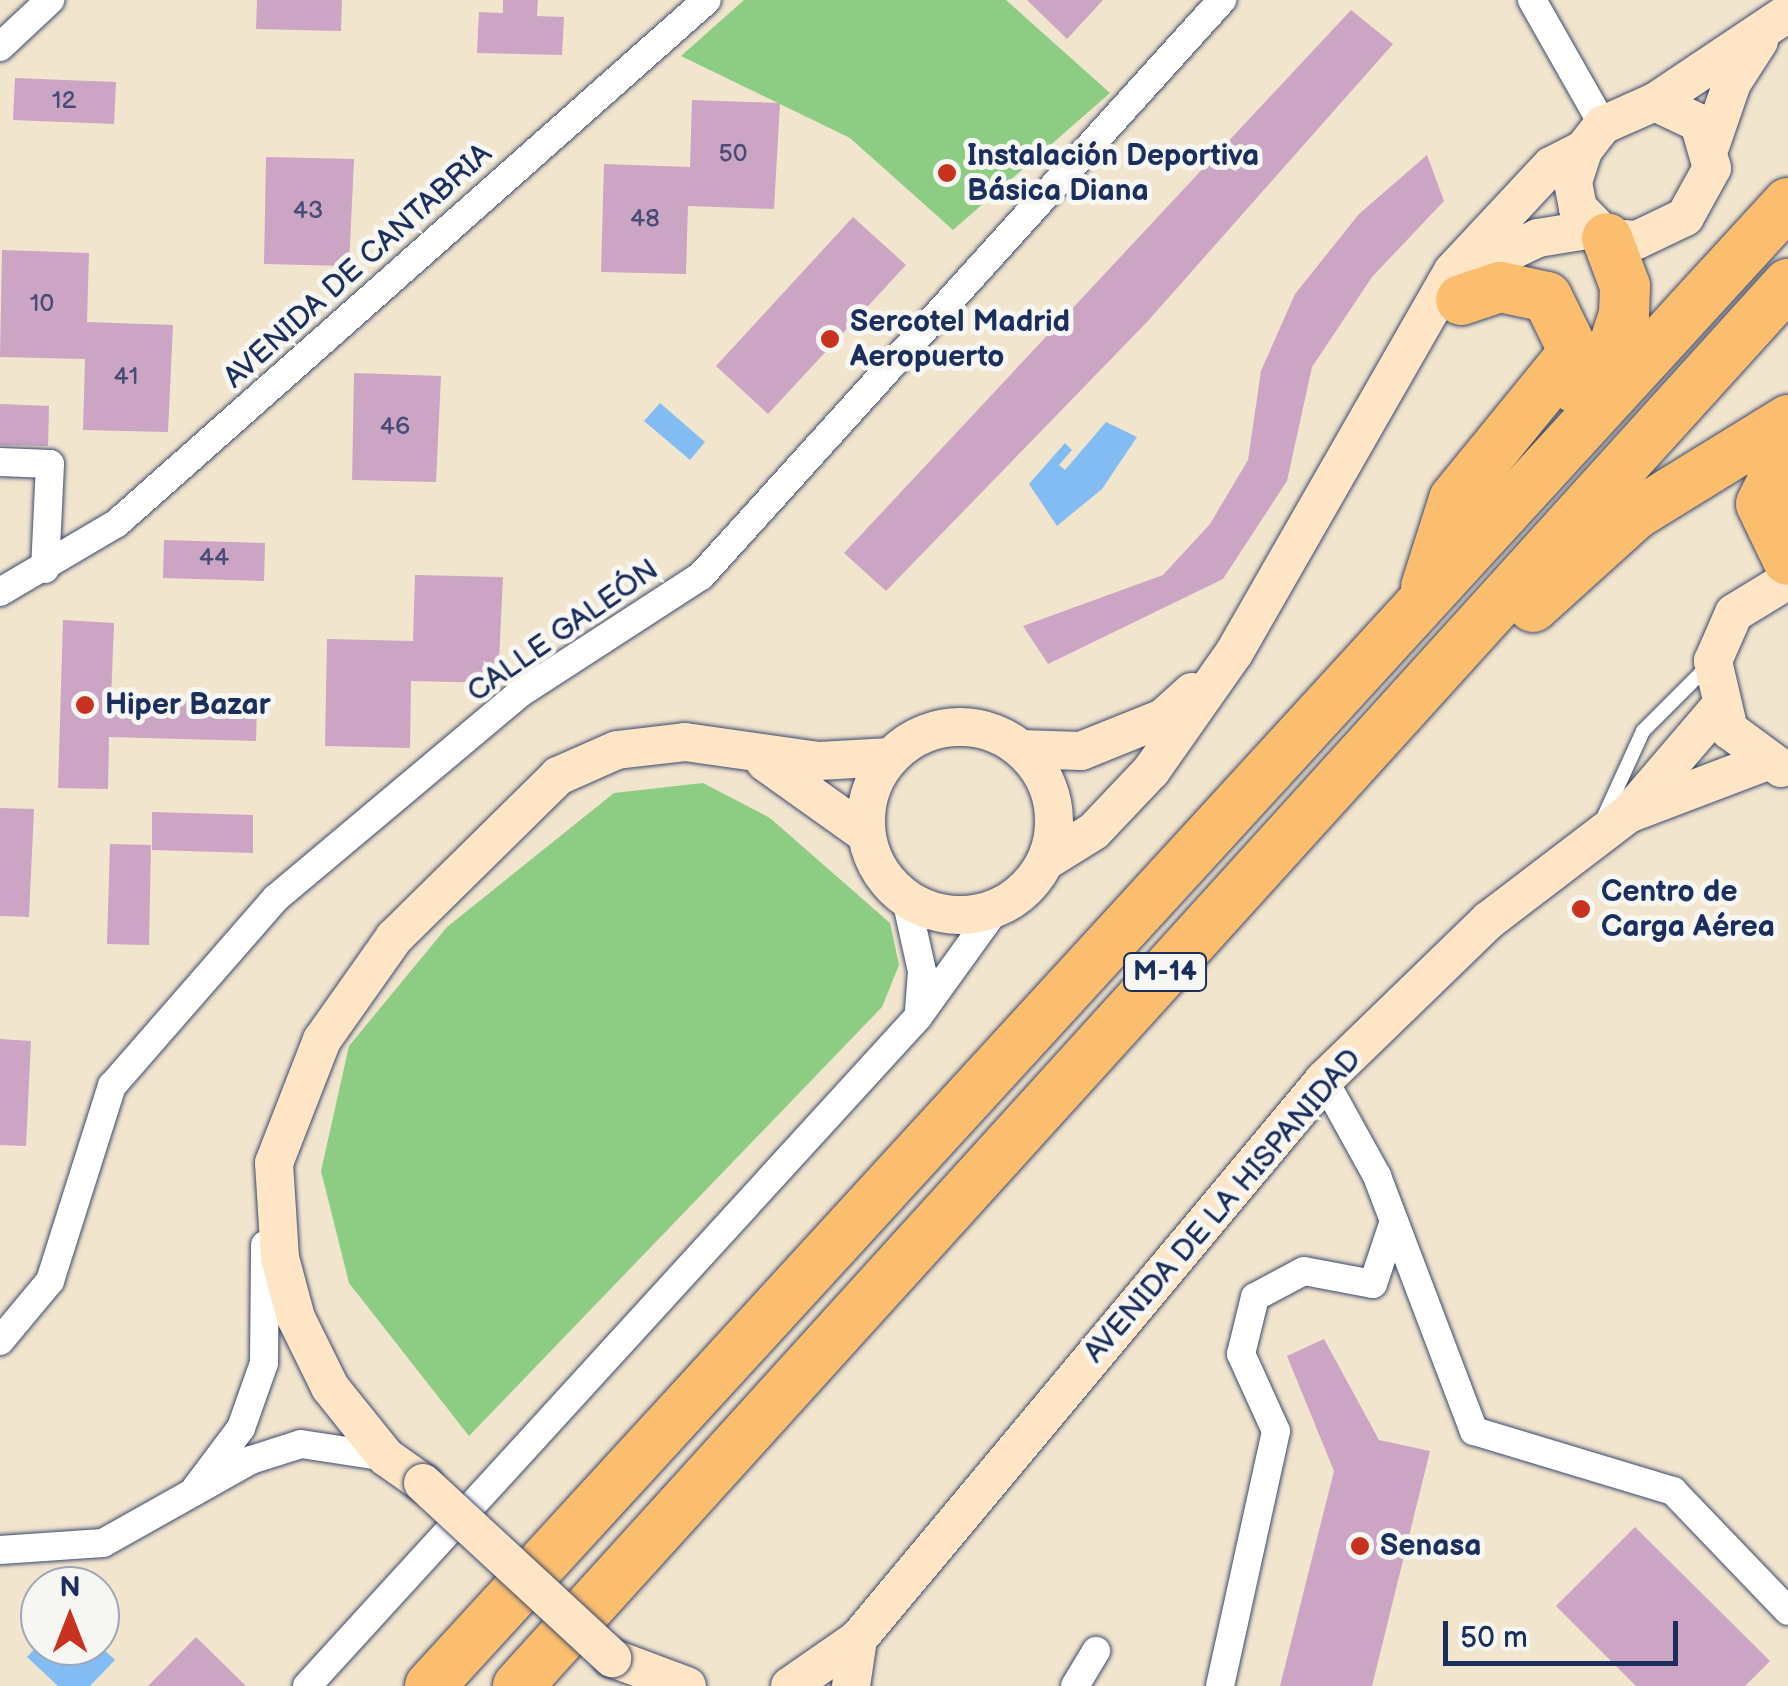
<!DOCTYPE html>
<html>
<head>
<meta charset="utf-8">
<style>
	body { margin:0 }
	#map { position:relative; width:1788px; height:1686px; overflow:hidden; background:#f2e5ce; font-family:"Balsamiq Sans",sans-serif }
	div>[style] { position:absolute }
	.green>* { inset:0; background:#8ccc83 }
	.water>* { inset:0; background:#82bcf3 }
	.building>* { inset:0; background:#cba5c3 }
	.roads { filter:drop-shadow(0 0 2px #3b4a6f) drop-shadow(0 0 2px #3b4a6f) }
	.lane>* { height:14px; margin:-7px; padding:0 7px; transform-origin:7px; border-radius:7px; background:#fff }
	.street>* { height:28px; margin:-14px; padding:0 14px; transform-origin:14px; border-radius:14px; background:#fff }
	.secondary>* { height:38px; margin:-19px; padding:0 19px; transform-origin:19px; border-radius:19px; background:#fde5c5 }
	.secondary>.ring { margin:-19px; padding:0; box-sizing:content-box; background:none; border:38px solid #fde5c5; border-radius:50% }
	.highway>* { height:50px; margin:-25px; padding:0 25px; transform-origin:25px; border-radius:25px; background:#fbbe6e }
	.bridges { filter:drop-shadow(0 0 2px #3b4a6f) drop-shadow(0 0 2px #3b4a6f) }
	.secondary-bridge>* { height:38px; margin:-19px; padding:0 19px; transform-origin:19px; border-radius:19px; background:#fde5c5 }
	.dots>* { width:28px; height:28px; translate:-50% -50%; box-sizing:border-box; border:5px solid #f6f6f2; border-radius:50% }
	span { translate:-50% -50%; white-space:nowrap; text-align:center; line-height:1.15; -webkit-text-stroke:10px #f6f6f2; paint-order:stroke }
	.number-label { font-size:25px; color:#474c77 }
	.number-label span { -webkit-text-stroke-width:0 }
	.shield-label span { padding:2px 8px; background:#f6f6f2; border:2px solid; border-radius:8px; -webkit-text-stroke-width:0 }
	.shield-label { font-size:28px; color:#1b2f5e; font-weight:700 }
	.poi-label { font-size:30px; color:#1b2f5e; font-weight:700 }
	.left { translate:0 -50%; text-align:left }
	.street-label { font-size:30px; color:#1b2f5e }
	.north { position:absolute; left:20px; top:1566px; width:100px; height:100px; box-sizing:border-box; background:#f6f6f2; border:2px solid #9ea6b7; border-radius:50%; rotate:0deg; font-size:28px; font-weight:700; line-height:40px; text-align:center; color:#1b2f5e }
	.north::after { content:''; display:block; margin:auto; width:35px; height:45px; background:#c8321e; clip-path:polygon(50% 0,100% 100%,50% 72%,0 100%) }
	.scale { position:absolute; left:1443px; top:1621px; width:235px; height:45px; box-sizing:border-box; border:5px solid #1b2f5e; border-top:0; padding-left:12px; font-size:30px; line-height:35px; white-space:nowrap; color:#1b2f5e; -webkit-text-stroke:8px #f6f6f2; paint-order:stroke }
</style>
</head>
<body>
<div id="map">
	<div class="green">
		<div style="clip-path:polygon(744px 0,1006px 0,1110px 93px,953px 230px,850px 138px,681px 56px)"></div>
		<div style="clip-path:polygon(703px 783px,770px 818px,890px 923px,899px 965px,882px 1007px,469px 1436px,349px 1283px,321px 1171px,349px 1046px,447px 927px,614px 793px)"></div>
	</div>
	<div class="water">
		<div style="clip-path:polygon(660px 403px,705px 442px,690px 460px,644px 421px)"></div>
		<div style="clip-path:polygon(1106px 422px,1137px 437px,1102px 489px,1057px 526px,1029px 484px,1065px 443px,1072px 450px,1059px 465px,1065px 470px)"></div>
		<div style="clip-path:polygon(40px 1643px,71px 1652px,100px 1646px,115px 1660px,90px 1686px,58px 1686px,27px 1657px)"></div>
	</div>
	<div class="building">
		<div style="clip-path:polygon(257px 0,342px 0,341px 31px,256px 29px)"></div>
		<div style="clip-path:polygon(503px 0,538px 0,537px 16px,564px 17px,562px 55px,477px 53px,479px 12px,503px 13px)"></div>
		<div style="clip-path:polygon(1027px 0,1103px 0,1067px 39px)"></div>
		<div style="clip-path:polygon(1351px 10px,1393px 44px,1147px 322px,886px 591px,844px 553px)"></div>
		<div style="clip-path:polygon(15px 78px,116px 82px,114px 124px,13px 120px)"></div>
		<div style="clip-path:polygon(692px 100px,780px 103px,774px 209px,688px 206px,686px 274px,601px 272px,604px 164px,690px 167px)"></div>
		<div style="clip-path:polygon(1427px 155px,1444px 201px,1372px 277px,1312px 367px,1287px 481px,1223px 579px,1048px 664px,1023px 626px,1163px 575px,1210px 524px,1248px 460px,1261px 371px,1295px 294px,1359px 214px)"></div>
		<div style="clip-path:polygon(266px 157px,354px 159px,349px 266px,264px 264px)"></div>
		<div style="clip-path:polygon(853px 217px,906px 265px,768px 414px,716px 366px)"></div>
		<div style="clip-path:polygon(2px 250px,89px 253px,87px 322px,173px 325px,168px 432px,83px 430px,85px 359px,0 357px)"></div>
		<div style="clip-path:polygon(354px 373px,441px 376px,436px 482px,352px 480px)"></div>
		<div style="clip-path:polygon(0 404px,49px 406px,48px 446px,0 445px)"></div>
		<div style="clip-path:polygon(164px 540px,265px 543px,264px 581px,163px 578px)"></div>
		<div style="clip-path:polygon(415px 575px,503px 577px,498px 683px,411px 681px,410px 748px,325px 746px,327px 639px,413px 641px)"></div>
		<div style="clip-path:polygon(63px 620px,114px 623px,111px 699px,257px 703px,256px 741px,109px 737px,108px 789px,58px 788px)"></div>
		<div style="clip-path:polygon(0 808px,34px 809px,29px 917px,0 916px)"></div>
		<div style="clip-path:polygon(152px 812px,253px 815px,253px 853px,152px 850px)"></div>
		<div style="clip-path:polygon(110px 844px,151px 845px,149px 945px,107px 944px)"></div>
		<div style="clip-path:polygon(0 1039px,31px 1041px,26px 1146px,0 1145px)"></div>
		<div style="clip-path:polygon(1324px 1339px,1379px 1440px,1430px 1451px,1372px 1686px,1280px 1686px,1334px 1471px,1287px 1356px)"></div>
		<div style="clip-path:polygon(1635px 1527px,1770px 1661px,1745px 1686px,1636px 1686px,1556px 1606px)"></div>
		<div style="clip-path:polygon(196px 1637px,246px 1686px,148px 1686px)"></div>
	</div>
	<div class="roads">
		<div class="lane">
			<div style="left:1602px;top:821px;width:99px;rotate:-65.5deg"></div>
			<div style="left:1643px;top:731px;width:93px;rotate:-45deg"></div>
		</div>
		<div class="street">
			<div style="left:1532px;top:0;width:144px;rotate:60.4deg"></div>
			<div style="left:0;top:47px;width:69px;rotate:-43.2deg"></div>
			<div style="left:0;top:462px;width:50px;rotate:2.3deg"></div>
			<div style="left:50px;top:464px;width:105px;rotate:92.7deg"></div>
			<div style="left:0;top:592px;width:136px;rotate:-30.5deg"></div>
			<div style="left:117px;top:523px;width:788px;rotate:-41.56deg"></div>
			<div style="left:906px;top:899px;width:74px;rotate:77.5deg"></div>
			<div style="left:922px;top:971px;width:40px;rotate:94.3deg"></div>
			<div style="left:1324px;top:1080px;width:110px;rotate:61.1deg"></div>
			<div style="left:1377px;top:1176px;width:273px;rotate:69.2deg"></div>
			<div style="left:1474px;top:1431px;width:208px;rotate:16.8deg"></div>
			<div style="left:1673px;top:1491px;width:166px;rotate:46.2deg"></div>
			<div style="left:0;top:1341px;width:78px;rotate:-50.2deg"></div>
			<div style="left:50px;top:1281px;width:205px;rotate:-72.4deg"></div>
			<div style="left:112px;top:1086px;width:249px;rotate:-48.9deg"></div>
			<div style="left:276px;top:898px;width:317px;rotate:-40deg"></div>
			<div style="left:519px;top:694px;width:217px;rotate:-33deg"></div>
			<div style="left:701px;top:576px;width:777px;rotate:-47.87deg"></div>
			<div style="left:196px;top:1488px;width:75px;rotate:-53.1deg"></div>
			<div style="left:241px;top:1428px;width:69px;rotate:-70.5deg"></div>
			<div style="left:264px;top:1363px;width:118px;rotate:-89.5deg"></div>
			<div style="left:0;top:1550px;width:103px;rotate:-3.9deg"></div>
			<div style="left:103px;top:1543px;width:170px;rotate:-29.3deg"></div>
			<div style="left:251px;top:1460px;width:52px;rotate:-17.7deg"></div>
			<div style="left:301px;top:1444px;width:86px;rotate:8.7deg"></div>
			<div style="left:307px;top:1686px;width:906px;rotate:-47.59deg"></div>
			<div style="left:918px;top:1017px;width:133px;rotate:-54.2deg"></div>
			<div style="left:1075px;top:1686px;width:41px;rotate:-59deg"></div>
			<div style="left:1220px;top:1686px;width:261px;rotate:-77.6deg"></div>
			<div style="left:1276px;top:1431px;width:85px;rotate:-114.4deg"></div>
			<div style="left:1241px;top:1354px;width:59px;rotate:-76.2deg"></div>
			<div style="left:1255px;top:1297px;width:55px;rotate:-28deg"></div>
			<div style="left:1304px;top:1271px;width:70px;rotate:10.7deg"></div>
			<div style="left:1373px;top:1284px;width:66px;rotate:-71.6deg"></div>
		</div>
		<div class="secondary">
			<div style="left:1655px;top:102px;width:49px;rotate:25.5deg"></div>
			<div style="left:1699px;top:123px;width:47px;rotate:73.9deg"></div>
			<div style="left:1712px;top:168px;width:56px;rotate:118.9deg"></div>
			<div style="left:1685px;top:217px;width:53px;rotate:154.4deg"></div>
			<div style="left:1637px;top:240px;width:30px;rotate:-176deg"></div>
			<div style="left:1607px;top:238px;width:42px;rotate:-134deg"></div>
			<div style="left:1578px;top:208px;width:26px;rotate:-101deg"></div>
			<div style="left:1573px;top:182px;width:35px;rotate:-72deg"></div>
			<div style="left:1584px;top:149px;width:31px;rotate:-52deg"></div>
			<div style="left:1603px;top:125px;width:57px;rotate:-23.9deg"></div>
			<div style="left:1655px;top:102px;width:160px;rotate:-33.8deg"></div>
			<div style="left:1711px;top:144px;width:65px;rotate:-71deg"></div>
			<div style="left:1732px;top:83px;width:50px;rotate:-57.3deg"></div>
			<div style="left:1472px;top:286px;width:35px;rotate:-51deg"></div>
			<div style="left:1494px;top:259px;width:49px;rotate:-25.5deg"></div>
			<div style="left:1538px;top:238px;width:56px;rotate:-9.3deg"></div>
			<div class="ring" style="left:866px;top:727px;width:150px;height:150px"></div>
			<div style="left:1021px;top:749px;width:60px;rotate:1.9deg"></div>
			<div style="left:1081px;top:751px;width:88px;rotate:-21.9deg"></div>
			<div style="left:1163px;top:718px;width:39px;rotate:-42deg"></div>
			<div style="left:765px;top:762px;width:124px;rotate:35.5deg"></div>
			<div style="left:1781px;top:768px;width:64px;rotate:-143.8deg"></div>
			<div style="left:1729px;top:730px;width:71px;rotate:-103.1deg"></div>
			<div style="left:1713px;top:661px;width:52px;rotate:-66.4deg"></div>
			<div style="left:1734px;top:613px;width:63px;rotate:-31.4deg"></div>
			<div style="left:1629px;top:813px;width:137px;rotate:-49.4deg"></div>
			<div style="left:1046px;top:861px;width:57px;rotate:-32deg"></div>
			<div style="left:1094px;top:831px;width:83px;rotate:-46.5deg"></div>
			<div style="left:1151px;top:771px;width:144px;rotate:-54.9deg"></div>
			<div style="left:1234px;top:653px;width:440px;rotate:-60.2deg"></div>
			<div style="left:1453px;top:271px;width:144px;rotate:-47deg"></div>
			<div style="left:1551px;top:166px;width:37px;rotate:-27deg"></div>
			<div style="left:423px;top:1483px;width:45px;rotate:-144.9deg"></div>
			<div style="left:386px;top:1457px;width:90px;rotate:-128.7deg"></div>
			<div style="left:330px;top:1387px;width:77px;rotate:-116.2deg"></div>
			<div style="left:296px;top:1318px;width:62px;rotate:-104.9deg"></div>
			<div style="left:280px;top:1258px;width:95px;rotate:-93.6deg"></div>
			<div style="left:274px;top:1163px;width:132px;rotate:-68.7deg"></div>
			<div style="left:322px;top:1040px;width:125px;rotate:-54.8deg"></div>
			<div style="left:394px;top:938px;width:231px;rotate:-44.6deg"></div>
			<div style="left:558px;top:776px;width:64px;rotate:-23.8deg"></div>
			<div style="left:617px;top:750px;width:68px;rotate:-6.7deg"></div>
			<div style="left:685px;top:742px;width:135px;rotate:8.1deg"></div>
			<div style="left:819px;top:761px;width:71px;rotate:-3.2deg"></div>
			<div style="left:612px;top:1658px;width:80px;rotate:20.5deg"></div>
			<div style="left:790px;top:1686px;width:83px;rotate:-34.7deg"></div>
			<div style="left:858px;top:1639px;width:728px;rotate:-50.18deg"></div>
			<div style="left:1324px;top:1080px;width:230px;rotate:-44.1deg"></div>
			<div style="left:1489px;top:920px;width:175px;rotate:-37.3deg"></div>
			<div style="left:1628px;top:814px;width:147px;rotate:-20.8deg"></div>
			<div style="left:851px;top:1686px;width:48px;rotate:-81.5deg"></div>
		</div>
		<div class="highway">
			<div style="left:1575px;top:388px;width:58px;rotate:-47.8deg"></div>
			<div style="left:1614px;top:345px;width:32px;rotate:-72deg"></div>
			<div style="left:1624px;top:315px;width:29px;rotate:-88deg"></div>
			<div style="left:1625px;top:286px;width:51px;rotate:-110.6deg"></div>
			<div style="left:1788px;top:449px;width:61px;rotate:116.1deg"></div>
			<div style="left:1761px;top:504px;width:62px;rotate:64.3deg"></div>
			<div style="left:1426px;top:587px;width:92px;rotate:-72.3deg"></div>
			<div style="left:1454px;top:499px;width:190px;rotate:-50.8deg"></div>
			<div style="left:1574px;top:352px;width:61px;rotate:-116.1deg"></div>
			<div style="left:1547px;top:297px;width:48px;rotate:-168deg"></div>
			<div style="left:1500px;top:287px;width:41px;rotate:161.6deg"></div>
			<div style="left:1533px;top:607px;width:139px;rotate:-42.1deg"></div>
			<div style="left:1636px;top:514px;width:179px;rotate:-31.7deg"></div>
			<div style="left:430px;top:1686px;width:2011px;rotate:-47.52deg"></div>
			<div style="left:518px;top:1686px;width:1892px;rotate:-47.83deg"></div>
		</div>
	</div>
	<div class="bridges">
		<div class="secondary-bridge">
			<div style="left:423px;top:1483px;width:258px;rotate:42.8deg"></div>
		</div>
	</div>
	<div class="dots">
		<div style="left:947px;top:173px;background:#c8321e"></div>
		<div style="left:830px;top:339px;background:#c8321e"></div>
		<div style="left:85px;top:705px;background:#c8321e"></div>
		<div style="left:1581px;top:909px;background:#c8321e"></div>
		<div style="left:1360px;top:1546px;background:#c8321e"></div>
	</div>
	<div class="number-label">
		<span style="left:64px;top:101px">12</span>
		<span style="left:733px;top:154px">50</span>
		<span style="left:308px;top:211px">43</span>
		<span style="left:645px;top:219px">48</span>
		<span style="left:42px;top:304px">10</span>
		<span style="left:126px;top:377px">41</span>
		<span style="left:395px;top:427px">46</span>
		<span style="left:214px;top:558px">44</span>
	</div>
	<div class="shield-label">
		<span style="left:1165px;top:972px">M-14</span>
	</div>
	<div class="poi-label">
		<span class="left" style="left:967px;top:173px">Instalación Deportiva<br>Básica Diana</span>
		<span class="left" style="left:850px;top:339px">Sercotel Madrid<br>Aeropuerto</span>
		<span class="left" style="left:105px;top:705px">Hiper Bazar</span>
		<span class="left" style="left:1601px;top:909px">Centro de<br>Carga Aérea</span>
		<span class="left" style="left:1380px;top:1546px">Senasa</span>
	</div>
	<div class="street-label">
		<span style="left:358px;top:266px;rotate:-42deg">AVENIDA DE CANTABRIA</span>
		<span style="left:563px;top:631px;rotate:-35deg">CALLE GALEÓN</span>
		<span style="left:1223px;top:1206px;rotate:-49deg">AVENIDA DE LA HISPANIDAD</span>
	</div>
	<div class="north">N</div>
	<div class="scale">50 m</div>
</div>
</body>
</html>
